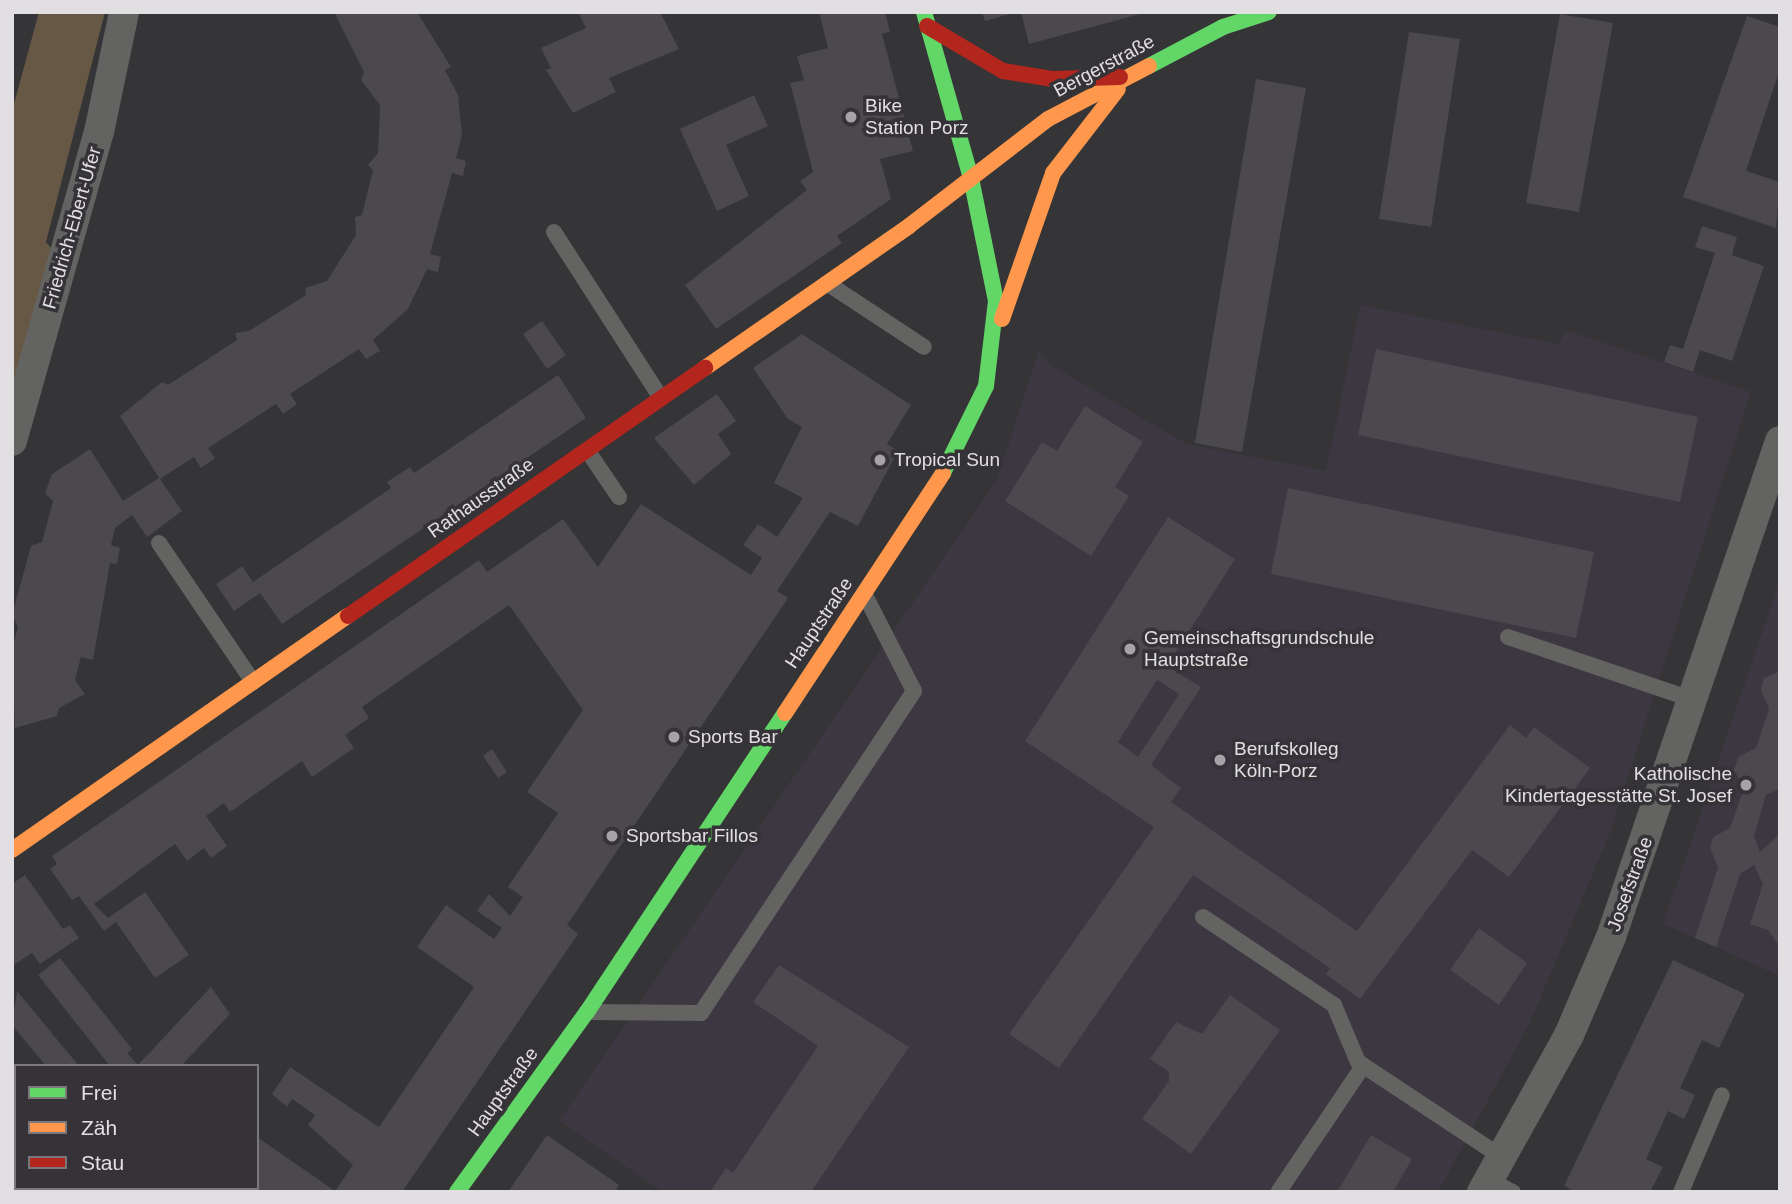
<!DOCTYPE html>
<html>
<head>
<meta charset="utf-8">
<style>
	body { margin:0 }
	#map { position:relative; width:1792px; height:1204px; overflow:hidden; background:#353436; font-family:Arial,sans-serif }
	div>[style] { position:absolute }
	.built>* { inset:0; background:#3c3740 }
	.forest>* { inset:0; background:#675845 }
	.building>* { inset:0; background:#4b484e }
	.lane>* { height:16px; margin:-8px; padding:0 8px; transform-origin:8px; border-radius:8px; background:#636362 }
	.street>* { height:30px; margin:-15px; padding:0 15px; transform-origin:15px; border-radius:15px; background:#636362 }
	.fast>* { height:16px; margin:-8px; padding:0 8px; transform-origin:8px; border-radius:8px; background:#63d668 }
	.slow>* { height:16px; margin:-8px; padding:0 8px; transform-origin:8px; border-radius:8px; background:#ff974d }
	.jam>* { height:16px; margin:-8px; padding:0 8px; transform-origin:8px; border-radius:8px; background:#b3261e }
	.dots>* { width:19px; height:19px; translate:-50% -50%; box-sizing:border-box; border:4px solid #353337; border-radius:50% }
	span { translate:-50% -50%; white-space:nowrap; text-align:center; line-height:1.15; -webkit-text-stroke:7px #353337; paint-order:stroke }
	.street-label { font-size:19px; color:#e1dfe2 }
	.poi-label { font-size:19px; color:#e1dfe2 }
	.left { translate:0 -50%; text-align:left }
	.right { translate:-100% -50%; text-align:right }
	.frame { position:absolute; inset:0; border:14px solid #e1dfe2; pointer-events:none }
	.legend { position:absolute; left:14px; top:1064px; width:245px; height:126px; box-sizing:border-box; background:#353337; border:2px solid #7a787b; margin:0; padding:9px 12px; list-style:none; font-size:21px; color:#e1dfe2 }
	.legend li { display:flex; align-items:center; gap:14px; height:35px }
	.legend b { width:35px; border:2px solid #7a787b }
</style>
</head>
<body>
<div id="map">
	<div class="built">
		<div style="clip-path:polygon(1360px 305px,1559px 344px,1565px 330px,1751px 392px,1610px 833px,1530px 1023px,1438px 1192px,663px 1192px,559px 1121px,997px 479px,1039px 351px,1051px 365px,1187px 444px,1326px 471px)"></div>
		<div style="clip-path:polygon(1780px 579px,1780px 976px,1663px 924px)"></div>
	</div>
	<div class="forest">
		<div style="clip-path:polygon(39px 12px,105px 12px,46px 242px,54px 252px,12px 389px,12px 111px)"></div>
	</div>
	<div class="building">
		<div style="clip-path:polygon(334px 12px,417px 12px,451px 67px,445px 70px,458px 95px,462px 135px,456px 158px,466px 161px,463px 176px,452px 173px,430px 254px,441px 257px,438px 272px,427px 269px,408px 309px,373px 340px,380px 351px,366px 359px,359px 349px,290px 394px,297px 404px,283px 414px,276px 404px,208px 448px,215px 458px,201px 468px,194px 457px,160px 479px,182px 511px,147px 537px,132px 515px,115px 528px,111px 545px,120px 548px,117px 564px,110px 563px,93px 660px,81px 657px,75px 680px,85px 694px,59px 708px,57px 716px,15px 728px,12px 649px,18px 627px,12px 615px,31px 546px,42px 542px,53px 501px,45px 493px,52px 474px,90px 449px,123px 501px,159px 478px,120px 416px,162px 382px,168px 385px,237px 340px,235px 333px,249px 331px,306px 295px,305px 288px,327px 281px,356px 235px,355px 217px,362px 215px,373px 170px,368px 165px,378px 153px,380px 105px,361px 80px,364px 72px)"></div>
		<div style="clip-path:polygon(578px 12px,660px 12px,679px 49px,609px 78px,616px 92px,573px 113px,546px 70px,551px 68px,541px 48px,586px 28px)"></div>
		<div style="clip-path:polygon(819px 12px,885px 12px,890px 32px,882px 34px,913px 151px,880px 159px,891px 199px,837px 236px,842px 243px,716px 329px,685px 285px,807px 190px,800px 181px,813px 172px,790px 83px,804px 80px,797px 56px,828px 48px)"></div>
		<div style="clip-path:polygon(982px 12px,1013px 12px,1013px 13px,985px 21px)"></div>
		<div style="clip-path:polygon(1021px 12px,1144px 12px,1144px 13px,1029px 44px)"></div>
		<div style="clip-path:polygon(1560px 14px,1613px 23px,1579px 212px,1526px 203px)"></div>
		<div style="clip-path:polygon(1747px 16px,1780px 27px,1780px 69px,1746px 171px,1780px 182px,1776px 228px,1683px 197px)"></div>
		<div style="clip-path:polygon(1409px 32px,1460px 39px,1431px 227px,1379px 219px)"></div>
		<div style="clip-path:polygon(1256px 79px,1306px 88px,1242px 452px,1195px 443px)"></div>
		<div style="clip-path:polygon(754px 95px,768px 126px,726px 145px,749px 196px,717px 211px,680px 129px)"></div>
		<div style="clip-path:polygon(1702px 226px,1737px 237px,1732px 255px,1764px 266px,1732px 361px,1700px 350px,1693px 372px,1664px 362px,1670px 345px,1683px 349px,1715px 253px,1695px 247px)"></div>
		<div style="clip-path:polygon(542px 321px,566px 355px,547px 369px,523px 334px)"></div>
		<div style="clip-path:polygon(802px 334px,911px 405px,887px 444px,898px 451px,858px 526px,830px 512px,777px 591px,788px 598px,567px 925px,578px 934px,402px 1192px,249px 1192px,257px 1188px,257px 1137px,335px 1191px,353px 1165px,308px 1125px,315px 1115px,292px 1099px,287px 1107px,272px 1094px,290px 1067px,379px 1127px,474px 987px,417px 947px,446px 905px,494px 939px,502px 928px,477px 911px,489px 894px,510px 916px,523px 897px,508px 887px,558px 813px,527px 792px,583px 710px,509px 605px,362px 707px,369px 718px,345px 735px,354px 748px,312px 777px,302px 761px,230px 812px,224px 803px,206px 816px,227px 846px,211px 858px,204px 848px,187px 861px,175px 844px,94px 904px,108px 918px,145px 892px,189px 955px,155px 978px,116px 922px,104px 931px,79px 896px,72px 900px,50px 869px,57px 864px,52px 856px,479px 560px,487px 572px,563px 519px,598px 567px,641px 504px,751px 575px,762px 558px,743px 545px,758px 524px,777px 537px,803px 498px,774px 483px,802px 427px,788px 419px,753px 368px)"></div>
		<div style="clip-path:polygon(1376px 349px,1698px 417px,1680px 502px,1358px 435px)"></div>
		<div style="clip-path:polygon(558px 375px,586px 418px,282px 624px,260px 593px,234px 611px,216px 584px,242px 566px,253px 582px,391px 488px,387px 482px,410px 467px,414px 473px)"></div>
		<div style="clip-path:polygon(717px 394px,736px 421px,718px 434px,731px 454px,694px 485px,654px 438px)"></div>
		<div style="clip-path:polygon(1085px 406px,1143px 442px,1115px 487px,1129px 496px,1091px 556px,1005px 501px,1042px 442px,1057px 451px)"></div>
		<div style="clip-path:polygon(1288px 488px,1594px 552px,1576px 638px,1271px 574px)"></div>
		<div style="clip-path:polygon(evenodd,1168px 517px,1235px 559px,1167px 666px,1201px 687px,1151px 765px,1181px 788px,1171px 802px,1357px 931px,1510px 725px,1526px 738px,1534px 727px,1590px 768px,1509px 877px,1472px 850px,1360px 999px,1326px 974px,1330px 968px,1193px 875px,1059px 1068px,1009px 1034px,1154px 827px,1025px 741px,1168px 517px,1157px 680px,1179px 694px,1138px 757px,1118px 742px,1157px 680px)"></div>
		<div style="clip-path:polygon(1780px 671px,1780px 789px,1766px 795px,1754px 836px,1760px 852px,1780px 834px,1780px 947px,1768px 930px,1750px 924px,1763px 884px,1754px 865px,1740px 874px,1716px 947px,1695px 938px,1718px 867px,1710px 848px,1713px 837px,1730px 828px,1744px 788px,1734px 770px,1738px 757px,1756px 748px,1769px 709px,1761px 690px,1764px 678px)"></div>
		<div style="clip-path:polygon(492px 749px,507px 772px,498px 778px,483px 756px)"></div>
		<div style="clip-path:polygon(25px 875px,63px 929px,70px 925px,79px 938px,40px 964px,32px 953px,12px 966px,12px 884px)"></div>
		<div style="clip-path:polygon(1479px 928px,1527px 963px,1499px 1005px,1450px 970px)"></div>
		<div style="clip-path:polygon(60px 958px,132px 1049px,127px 1053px,138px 1065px,211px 987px,230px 1014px,181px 1066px,110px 1066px,38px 975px)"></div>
		<div style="clip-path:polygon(1673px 960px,1745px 994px,1719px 1048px,1702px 1040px,1680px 1088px,1695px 1095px,1684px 1119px,1668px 1111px,1646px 1159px,1663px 1167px,1650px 1192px,1576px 1192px,1564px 1186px)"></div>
		<div style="clip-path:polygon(779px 965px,909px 1047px,811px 1192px,710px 1192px,726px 1168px,733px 1173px,818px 1046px,753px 1002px)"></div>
		<div style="clip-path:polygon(17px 991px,79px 1066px,46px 1066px,12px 1025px)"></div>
		<div style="clip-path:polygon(1230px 995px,1280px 1030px,1191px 1154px,1142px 1119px,1169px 1081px,1169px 1072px,1150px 1059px,1176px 1022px,1202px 1034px)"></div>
		<div style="clip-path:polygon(547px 1135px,619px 1185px,615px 1192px,508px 1192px)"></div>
		<div style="clip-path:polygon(1371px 1135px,1412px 1159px,1393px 1192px,1337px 1192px)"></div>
		<div style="clip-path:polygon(88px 1188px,151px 1188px,156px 1192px,85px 1192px)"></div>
	</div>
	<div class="lane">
		<div style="left:554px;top:232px;width:197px;rotate:57.2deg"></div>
		<div style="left:827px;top:283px;width:116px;rotate:33.4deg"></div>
		<div style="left:587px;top:450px;width:57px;rotate:55.8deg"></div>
		<div style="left:159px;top:543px;width:168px;rotate:55.9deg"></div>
		<div style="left:1508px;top:637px;width:196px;rotate:18.7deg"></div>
		<div style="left:1203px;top:917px;width:158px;rotate:33.9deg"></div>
		<div style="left:1334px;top:1005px;width:62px;rotate:67.2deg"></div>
		<div style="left:1358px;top:1062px;width:174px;rotate:33.5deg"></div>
		<div style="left:589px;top:1012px;width:112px;rotate:0.5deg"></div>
		<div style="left:701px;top:1013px;width:386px;rotate:-56.5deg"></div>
		<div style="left:914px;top:691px;width:106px;rotate:-117.1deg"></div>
		<div style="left:1489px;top:1180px;width:27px;rotate:27deg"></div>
		<div style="left:1279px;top:1191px;width:151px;rotate:-56.1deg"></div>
		<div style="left:1681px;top:1192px;width:105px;rotate:-67.1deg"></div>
	</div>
	<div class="street">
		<div style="left:12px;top:441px;width:321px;rotate:-74.3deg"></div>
		<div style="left:99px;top:132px;width:123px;rotate:-78.2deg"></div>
		<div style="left:1482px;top:1192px;width:179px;rotate:-61deg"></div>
		<div style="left:1569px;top:1035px;width:107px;rotate:-66.8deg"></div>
		<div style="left:1611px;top:937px;width:524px;rotate:-71.18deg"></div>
	</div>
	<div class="fast">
		<div style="left:924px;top:12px;width:173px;rotate:74.2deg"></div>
		<div style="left:971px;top:178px;width:126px;rotate:78.5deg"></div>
		<div style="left:996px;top:301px;width:86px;rotate:96.7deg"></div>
		<div style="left:986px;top:386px;width:97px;rotate:116.3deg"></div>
		<div style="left:1149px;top:66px;width:84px;rotate:-27.8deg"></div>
		<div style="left:1223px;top:27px;width:48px;rotate:-18.1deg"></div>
		<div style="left:457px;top:1192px;width:222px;rotate:-54.2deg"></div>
		<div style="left:587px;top:1012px;width:359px;rotate:-56.5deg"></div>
	</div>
	<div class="slow">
		<div style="left:1002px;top:319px;width:155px;rotate:-70.7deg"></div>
		<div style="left:1053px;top:173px;width:106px;rotate:-52.3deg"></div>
		<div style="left:705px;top:368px;width:249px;rotate:-34.8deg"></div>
		<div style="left:909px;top:226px;width:175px;rotate:-37.6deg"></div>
		<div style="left:1048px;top:119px;width:114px;rotate:-27.7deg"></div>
		<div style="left:785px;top:713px;width:287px;rotate:-56.6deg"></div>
		<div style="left:12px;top:850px;width:409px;rotate:-34.9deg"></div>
	</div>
	<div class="jam">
		<div style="left:927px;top:26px;width:88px;rotate:30.6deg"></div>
		<div style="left:1003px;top:71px;width:51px;rotate:9.1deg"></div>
		<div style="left:1053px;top:79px;width:67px;rotate:-1.7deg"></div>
		<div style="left:348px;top:616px;width:435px;rotate:-34.8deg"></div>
	</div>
	<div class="dots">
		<div style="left:851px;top:117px;background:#a5a3a6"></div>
		<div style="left:880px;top:460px;background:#a5a3a6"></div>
		<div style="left:1130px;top:649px;background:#a5a3a6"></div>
		<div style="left:674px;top:737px;background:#a5a3a6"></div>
		<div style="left:1220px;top:760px;background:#a5a3a6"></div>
		<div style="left:1746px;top:785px;background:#a5a3a6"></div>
		<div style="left:612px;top:836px;background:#a5a3a6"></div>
	</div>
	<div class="street-label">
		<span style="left:1104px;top:66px;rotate:-28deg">Bergerstraße</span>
		<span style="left:72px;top:228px;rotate:-74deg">Friedrich-Ebert-Ufer</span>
		<span style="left:481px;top:498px;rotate:-35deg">Rathausstraße</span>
		<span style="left:819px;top:623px;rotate:-56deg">Hauptstraße</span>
		<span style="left:1630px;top:884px;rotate:-70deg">Josefstraße</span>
		<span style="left:503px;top:1092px;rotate:-54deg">Hauptstraße</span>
	</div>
	<div class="poi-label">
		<span class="left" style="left:865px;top:117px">Bike<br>Station Porz</span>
		<span class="left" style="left:894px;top:460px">Tropical Sun</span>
		<span class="left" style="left:1144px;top:649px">Gemeinschaftsgrundschule<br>Hauptstraße</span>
		<span class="left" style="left:688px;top:737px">Sports Bar</span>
		<span class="left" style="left:1234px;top:760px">Berufskolleg<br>Köln-Porz</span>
		<span class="right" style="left:1732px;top:785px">Katholische<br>Kindertagesstätte St. Josef</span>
		<span class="left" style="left:626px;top:836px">Sportsbar Fillos</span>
	</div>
	<div class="frame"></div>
	<ul class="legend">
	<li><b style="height:9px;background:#63d668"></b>Frei</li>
	<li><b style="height:9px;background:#ff974d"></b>Zäh</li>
	<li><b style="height:9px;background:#b3261e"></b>Stau</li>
	</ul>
</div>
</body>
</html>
